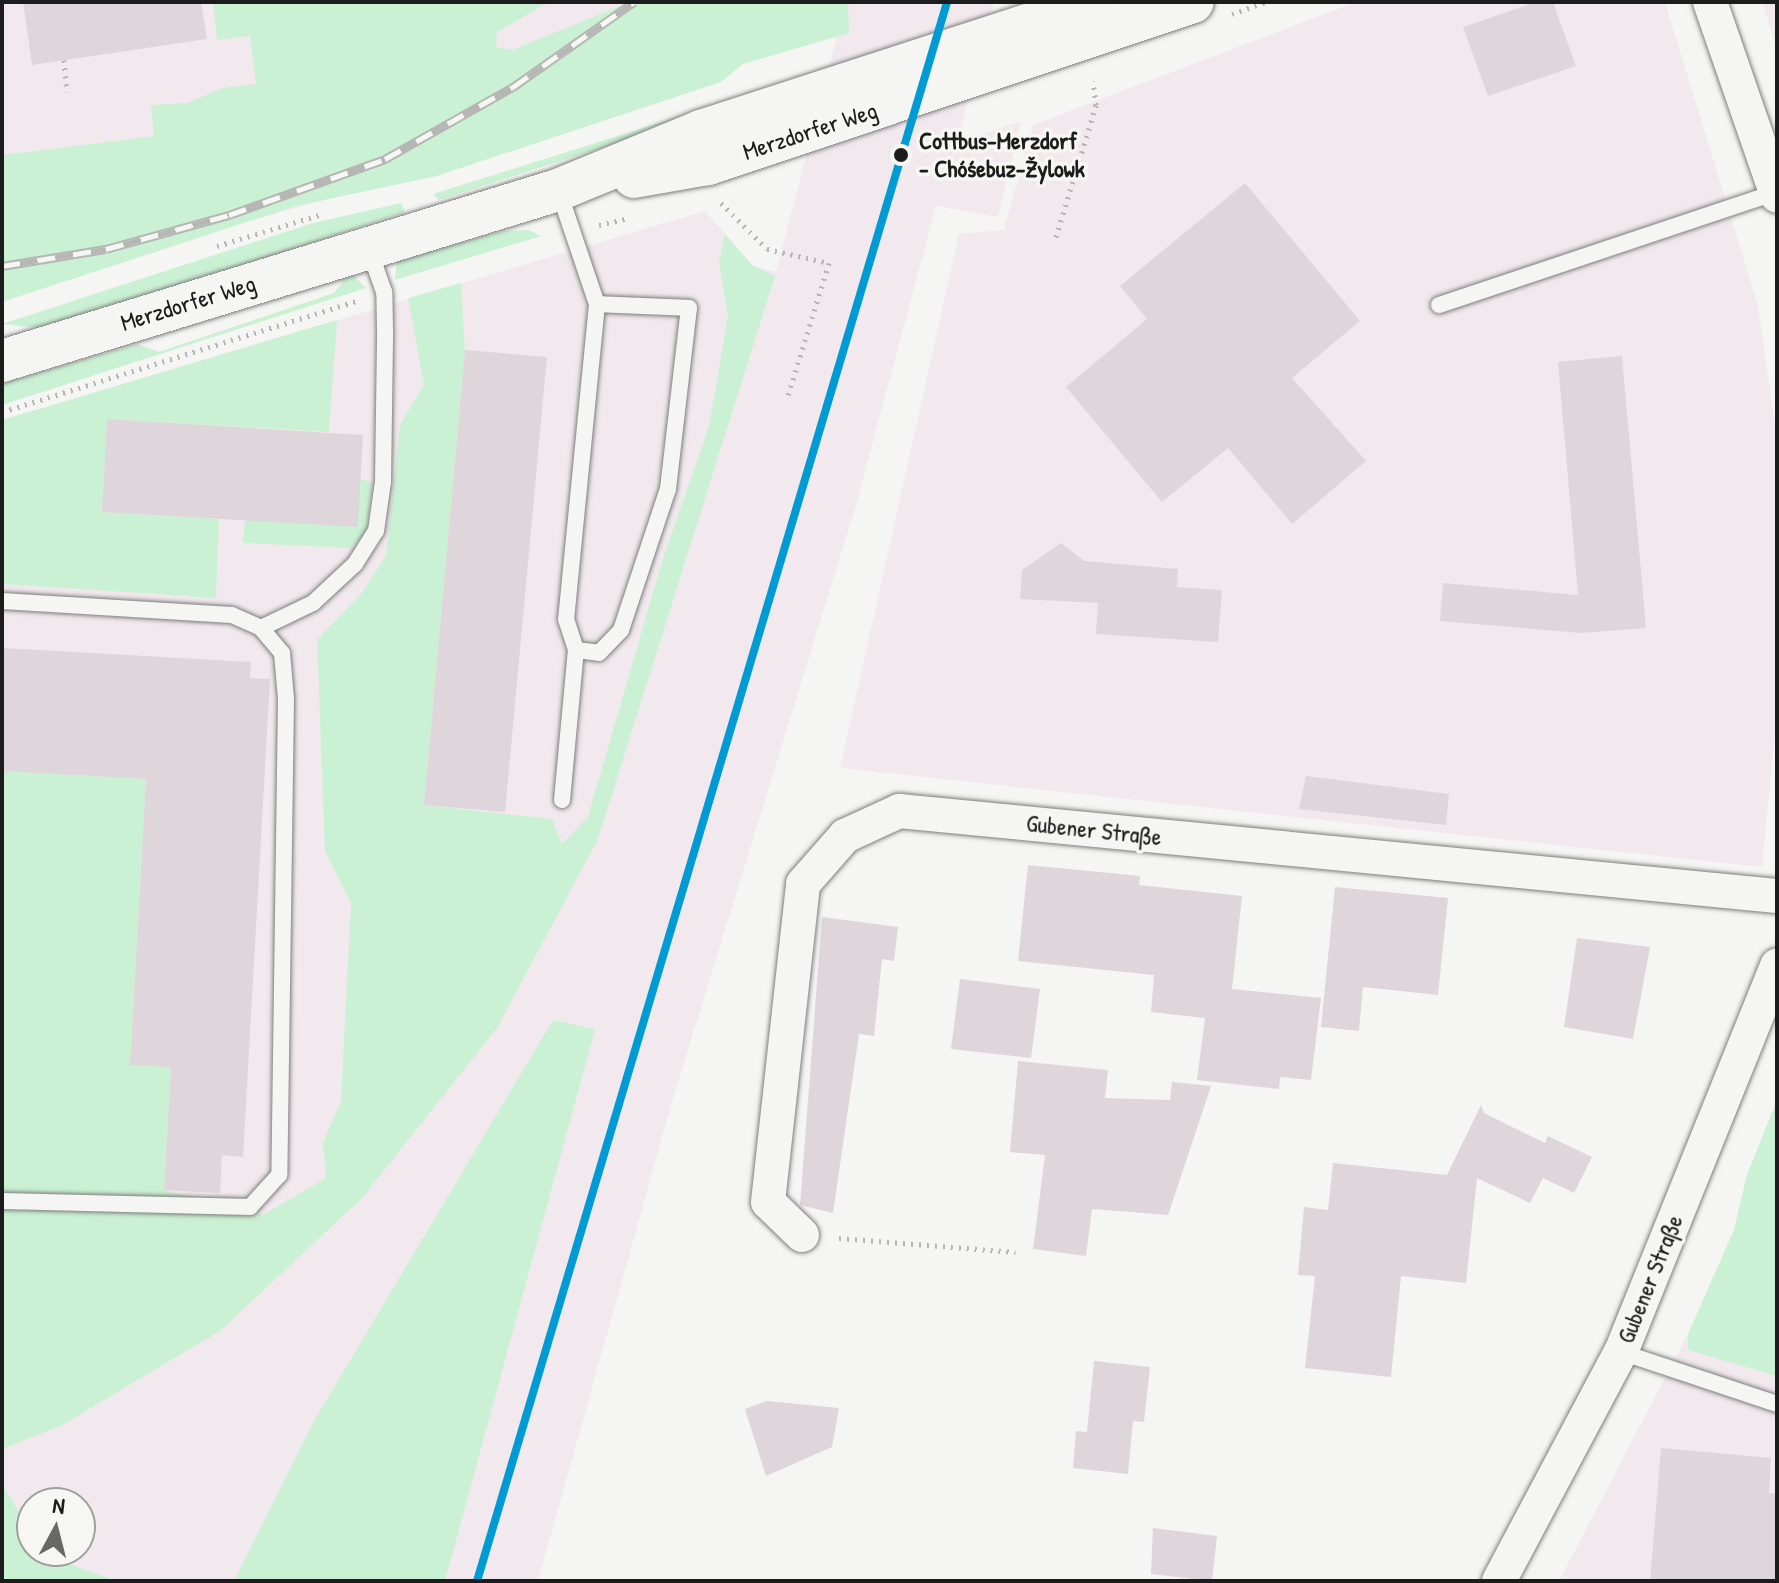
<!DOCTYPE html>
<html>
<head>
<meta charset="utf-8">
<style>
	body { margin:0 }
	#map { position:relative; width:1779px; height:1583px; overflow:hidden; background:#f5f5f3; font-family:"Patrick Hand",sans-serif }
	div>[style] { position:absolute }
	.built>* { inset:0; background:#f1e9ed }
	.green>* { inset:0; background:#cbf1d4 }
	.building>* { inset:0; background:#ded6db }
	.path>* { height:5px; margin-top:-2.5px; transform-origin:0; background:repeating-linear-gradient(90deg,#b6b6b5 0 2px,transparent 0 8px) }
	.roads { filter:drop-shadow(0 0 2px #7e7e7d) drop-shadow(0 0 2px #7e7e7d) }
	.service>* { height:16px; margin:-8px; padding:0 8px; transform-origin:8px; border-radius:8px; background:#f5f5f3 }
	.minor>* { height:34px; margin:-17px; padding:0 17px; transform-origin:17px; border-radius:17px; background:#f5f5f3 }
	.tertiary>* { height:42px; margin:-21px; padding:0 21px; transform-origin:21px; border-radius:21px; background:#f5f5f3 }
	.rail>* { height:9px; margin-top:-4.5px; transform-origin:0; background:repeating-linear-gradient(90deg,#f6f6f2 0 18px,#b6b6b5 0 36px); box-sizing:border-box; border-block:2px solid #b6b6b5 }
	.rail-1>* { height:8px; margin:-4px; padding:0 4px; transform-origin:4px; border-radius:4px; background:#009bd5 }
	.dots>* { width:22px; height:22px; translate:-50% -50%; box-sizing:border-box; border:4px solid #f6f6f2; border-radius:50% }
	span { translate:-50% -50%; white-space:nowrap; text-align:center; line-height:1.15; -webkit-text-stroke:7px #f6f6f2; paint-order:stroke }
	.street-label { font-size:24px; color:#1c1c1c }
	.stop-label { font-size:24px; color:#1c1c1c; font-weight:700 }
	.left { translate:0 -50%; text-align:left }
	.frame { position:absolute; inset:0; border:4px solid #1c1c1c; pointer-events:none }
	.north { position:absolute; left:16px; top:1487px; width:80px; height:80px; box-sizing:border-box; background:#f6f6f2; border:2px solid #9f9f9c; border-radius:50%; rotate:7deg; font-size:22px; font-weight:700; line-height:32px; text-align:center; color:#1c1c1c }
	.north::after { content:''; display:block; margin:auto; width:28px; height:36px; background:#686867; clip-path:polygon(50% 0,100% 100%,50% 72%,0 100%) }
</style>
</head>
<body>
<div id="map">
	<div class="built">
		<div style="clip-path:polygon(2px 2px,693px 2px,401px 178px,2px 291px)"></div>
		<div style="clip-path:polygon(evenodd,846px 2px,994px 2px,957px 143px,1021px 121px,998px 217px,936px 206px,856px 505px,672px 1102px,538px 1581px,2px 1581px,2px 420px,705px 211px,753px 266px,776px 272px,846px 2px,32px 1503px,80px 1503px,80px 1551px,32px 1551px,32px 1503px)"></div>
		<div style="clip-path:polygon(1356px 2px,1665px 2px,1758px 306px,1777px 439px,1777px 712px,1762px 867px,840px 768px,959px 234px,1004px 230px,1033px 125px)"></div>
		<div style="clip-path:polygon(1762px 2px,1777px 2px,1777px 49px)"></div>
		<div style="clip-path:polygon(1777px 1100px,1777px 1581px,1559px 1581px,1688px 1334px,1734px 1230px,1747px 1175px)"></div>
	</div>
	<div class="green">
		<div style="clip-path:polygon(213px 2px,549px 2px,497px 32px,496px 47px,512px 50px,630px 2px,848px 2px,849px 33px,743px 64px,721px 82px,437px 176px,296px 206px,2px 302px,2px 155px,154px 136px,151px 105px,187px 103px,223px 88px,256px 84px,250px 36px,217px 40px)"></div>
		<div style="clip-path:polygon(687px 114px,687px 120px,439px 200px,433px 194px)"></div>
		<div style="clip-path:polygon(401px 203px,405px 212px,183px 285px,41px 328px,2px 324px,313px 223px)"></div>
		<div style="clip-path:polygon(529px 230px,541px 236px,395px 280px,397px 260px,504px 231px)"></div>
		<div style="clip-path:polygon(725px 234px,753px 266px,775px 276px,598px 839px,497px 1028px,363px 1197px,220px 1331px,62px 1425px,2px 1449px,2px 771px,146px 779px,130px 1064px,171px 1067px,164px 1190px,263px 1215px,326px 1178px,323px 1143px,341px 1101px,351px 903px,325px 851px,317px 640px,361px 594px,386px 556px,400px 425px,424px 385px,408px 298px,461px 283px,465px 350px,424px 805px,552px 819px,562px 844px,588px 817px,663px 558px,709px 427px,728px 315px,719px 263px)"></div>
		<div style="clip-path:polygon(353px 275px,366px 288px,2px 405px,2px 384px,137px 344px,159px 352px,334px 293px,343px 282px,337px 278px)"></div>
		<div style="clip-path:polygon(337px 320px,329px 432px,107px 419px,102px 512px,219px 519px,216px 598px,2px 584px,2px 420px)"></div>
		<div style="clip-path:polygon(361px 479px,373px 483px,366px 535px,350px 548px,243px 543px,245px 520px)"></div>
		<div style="clip-path:polygon(553px 1020px,595px 1029px,445px 1581px,234px 1581px,314px 1421px)"></div>
		<div style="clip-path:polygon(1777px 1100px,1777px 1376px,1688px 1350px,1688px 1334px,1734px 1230px,1747px 1175px)"></div>
		<div style="clip-path:polygon(2px 1484px,32px 1534px,32px 1551px,117px 1581px,2px 1581px)"></div>
	</div>
	<div class="building">
		<div style="clip-path:polygon(23px 2px,201px 2px,207px 39px,32px 65px)"></div>
		<div style="clip-path:polygon(1536px 2px,1553px 2px,1576px 66px,1488px 96px,1463px 27px)"></div>
		<div style="clip-path:polygon(1245px 183px,1360px 321px,1292px 378px,1366px 461px,1292px 524px,1228px 448px,1162px 502px,1066px 387px,1147px 319px,1120px 286px)"></div>
		<div style="clip-path:polygon(465px 350px,547px 357px,505px 812px,424px 805px)"></div>
		<div style="clip-path:polygon(1622px 356px,1646px 628px,1581px 633px,1440px 621px,1443px 583px,1578px 595px,1558px 362px)"></div>
		<div style="clip-path:polygon(107px 419px,363px 435px,358px 527px,102px 512px)"></div>
		<div style="clip-path:polygon(1061px 543px,1084px 561px,1178px 569px,1177px 587px,1222px 590px,1218px 642px,1096px 634px,1098px 603px,1020px 599px,1022px 570px)"></div>
		<div style="clip-path:polygon(2px 648px,251px 662px,250px 678px,270px 679px,243px 1157px,222px 1155px,220px 1193px,164px 1190px,171px 1067px,130px 1065px,146px 779px,2px 771px)"></div>
		<div style="clip-path:polygon(1306px 776px,1449px 794px,1446px 825px,1299px 809px)"></div>
		<div style="clip-path:polygon(1028px 865px,1140px 876px,1139px 885px,1242px 896px,1232px 989px,1321px 998px,1311px 1080px,1280px 1077px,1279px 1089px,1197px 1080px,1205px 1018px,1151px 1012px,1154px 975px,1018px 961px)"></div>
		<div style="clip-path:polygon(1335px 887px,1448px 898px,1438px 995px,1363px 987px,1359px 1031px,1321px 1027px)"></div>
		<div style="clip-path:polygon(822px 917px,898px 927px,894px 961px,882px 959px,874px 1036px,859px 1034px,833px 1213px,800px 1205px)"></div>
		<div style="clip-path:polygon(1577px 938px,1650px 947px,1633px 1039px,1564px 1027px)"></div>
		<div style="clip-path:polygon(960px 979px,1040px 989px,1031px 1058px,951px 1049px)"></div>
		<div style="clip-path:polygon(1018px 1061px,1108px 1070px,1105px 1098px,1170px 1100px,1172px 1082px,1211px 1086px,1168px 1215px,1092px 1209px,1086px 1256px,1033px 1249px,1045px 1155px,1010px 1152px)"></div>
		<div style="clip-path:polygon(1481px 1105px,1484px 1113px,1545px 1143px,1548px 1136px,1592px 1157px,1574px 1193px,1543px 1178px,1530px 1203px,1477px 1178px,1466px 1283px,1401px 1276px,1391px 1377px,1305px 1368px,1315px 1276px,1298px 1275px,1304px 1207px,1328px 1210px,1333px 1163px,1447px 1175px)"></div>
		<div style="clip-path:polygon(1094px 1361px,1150px 1367px,1144px 1422px,1133px 1421px,1128px 1474px,1073px 1468px,1076px 1431px,1087px 1432px)"></div>
		<div style="clip-path:polygon(767px 1401px,839px 1408px,832px 1447px,766px 1476px,745px 1409px)"></div>
		<div style="clip-path:polygon(1661px 1448px,1771px 1458px,1769px 1493px,1777px 1494px,1777px 1581px,1650px 1581px)"></div>
		<div style="clip-path:polygon(1153px 1528px,1217px 1536px,1212px 1581px,1151px 1574px)"></div>
	</div>
	<div class="path">
		<div style="left:1232px;top:14px;width:35px;rotate:-20deg"></div>
		<div style="left:64px;top:60px;width:32px;rotate:85deg"></div>
		<div style="left:721px;top:203px;width:65px;rotate:45deg"></div>
		<div style="left:767px;top:249px;width:64px;rotate:12.7deg"></div>
		<div style="left:829px;top:263px;width:142px;rotate:107.2deg"></div>
		<div style="left:599px;top:225px;width:27px;rotate:-13deg"></div>
		<div style="left:1056px;top:237px;width:138px;rotate:-73.1deg"></div>
		<div style="left:1096px;top:105px;width:24px;rotate:-97deg"></div>
		<div style="left:217px;top:246px;width:110px;rotate:-16.9deg"></div>
		<div style="left:2px;top:412px;width:372px;rotate:-17.4deg"></div>
		<div style="left:839px;top:1238px;width:177px;rotate:4.5deg"></div>
	</div>
	<div class="roads">
		<div class="service">
			<div style="left:559px;top:192px;width:118px;rotate:71.3deg"></div>
			<div style="left:597px;top:304px;width:317px;rotate:95.6deg"></div>
			<div style="left:566px;top:619px;width:33px;rotate:72deg"></div>
			<div style="left:576px;top:650px;width:23px;rotate:7deg"></div>
			<div style="left:599px;top:653px;width:32px;rotate:-46deg"></div>
			<div style="left:621px;top:630px;width:149px;rotate:-71.6deg"></div>
			<div style="left:668px;top:489px;width:182px;rotate:-83.4deg"></div>
			<div style="left:689px;top:308px;width:92px;rotate:-177.5deg"></div>
			<div style="left:1439px;top:305px;width:355px;rotate:-18.5deg"></div>
			<div style="left:2px;top:601px;width:230px;rotate:3.5deg"></div>
			<div style="left:232px;top:615px;width:32px;rotate:24deg"></div>
			<div style="left:261px;top:628px;width:33px;rotate:50deg"></div>
			<div style="left:282px;top:653px;width:46px;rotate:85deg"></div>
			<div style="left:286px;top:699px;width:476px;rotate:90.8deg"></div>
			<div style="left:279px;top:1175px;width:43px;rotate:132.2deg"></div>
			<div style="left:250px;top:1207px;width:248px;rotate:-178.6deg"></div>
			<div style="left:261px;top:628px;width:58px;rotate:-25.7deg"></div>
			<div style="left:313px;top:603px;width:57px;rotate:-42.9deg"></div>
			<div style="left:355px;top:564px;width:39px;rotate:-58deg"></div>
			<div style="left:376px;top:531px;width:49px;rotate:-81.9deg"></div>
			<div style="left:383px;top:482px;width:151px;rotate:-89.2deg"></div>
			<div style="left:385px;top:331px;width:39px;rotate:-91deg"></div>
			<div style="left:384px;top:292px;width:46px;rotate:-109.2deg"></div>
			<div style="left:562px;top:800px;width:151px;rotate:-84.7deg"></div>
			<div style="left:1621px;top:1352px;width:164px;rotate:18.4deg"></div>
		</div>
		<div class="minor">
			<div style="left:1710px;top:2px;width:205px;rotate:70.9deg"></div>
			<div style="left:802px;top:1235px;width:47px;rotate:-135.9deg"></div>
			<div style="left:768px;top:1202px;width:320px;rotate:-83.7deg"></div>
			<div style="left:803px;top:884px;width:64px;rotate:-48.8deg"></div>
			<div style="left:845px;top:836px;width:60px;rotate:-24.8deg"></div>
			<div style="left:899px;top:811px;width:882px;rotate:5.53deg"></div>
			<div style="left:1499px;top:1581px;width:259px;rotate:-62deg"></div>
			<div style="left:1621px;top:1352px;width:417px;rotate:-68deg"></div>
		</div>
		<div class="tertiary">
			<div style="left:634px;top:177px;width:75px;rotate:-10deg"></div>
			<div style="left:708px;top:164px;width:511px;rotate:-18.47deg"></div>
			<div style="left:2px;top:361px;width:582px;rotate:-17.1deg"></div>
			<div style="left:558px;top:190px;width:155px;rotate:-22.4deg"></div>
			<div style="left:701px;top:131px;width:418px;rotate:-18deg"></div>
		</div>
	</div>
	<div class="rail">
		<div style="left:2px;top:266px;width:105px;rotate:-9.3deg"></div>
		<div style="left:106px;top:249px;width:128px;rotate:-15.5deg"></div>
		<div style="left:229px;top:215px;width:166px;rotate:-19.7deg"></div>
		<div style="left:385px;top:159px;width:147px;rotate:-29.4deg"></div>
		<div style="left:513px;top:87px;width:148px;rotate:-35.1deg"></div>
	</div>
	<div class="rail-1">
		<div style="left:477px;top:1581px;width:1647px;rotate:-73.42deg"></div>
	</div>
	<div class="dots">
		<div style="left:901px;top:155px;background:#1c1c1c"></div>
	</div>
	<div class="street-label">
		<span style="left:810px;top:131px;rotate:-18deg">Merzdorfer Weg</span>
		<span style="left:188px;top:303px;rotate:-17deg">Merzdorfer Weg</span>
		<span style="left:1094px;top:830px;rotate:6deg">Gubener Straße</span>
		<span style="left:1650px;top:1279px;rotate:-68deg">Gubener Straße</span>
	</div>
	<div class="stop-label">
		<span class="left" style="left:919px;top:155px">Cottbus-Merzdorf<br>- Chóśebuz-Žylowk</span>
	</div>
	<div class="frame"></div>
	<div class="north">N</div>
</div>
</body>
</html>
